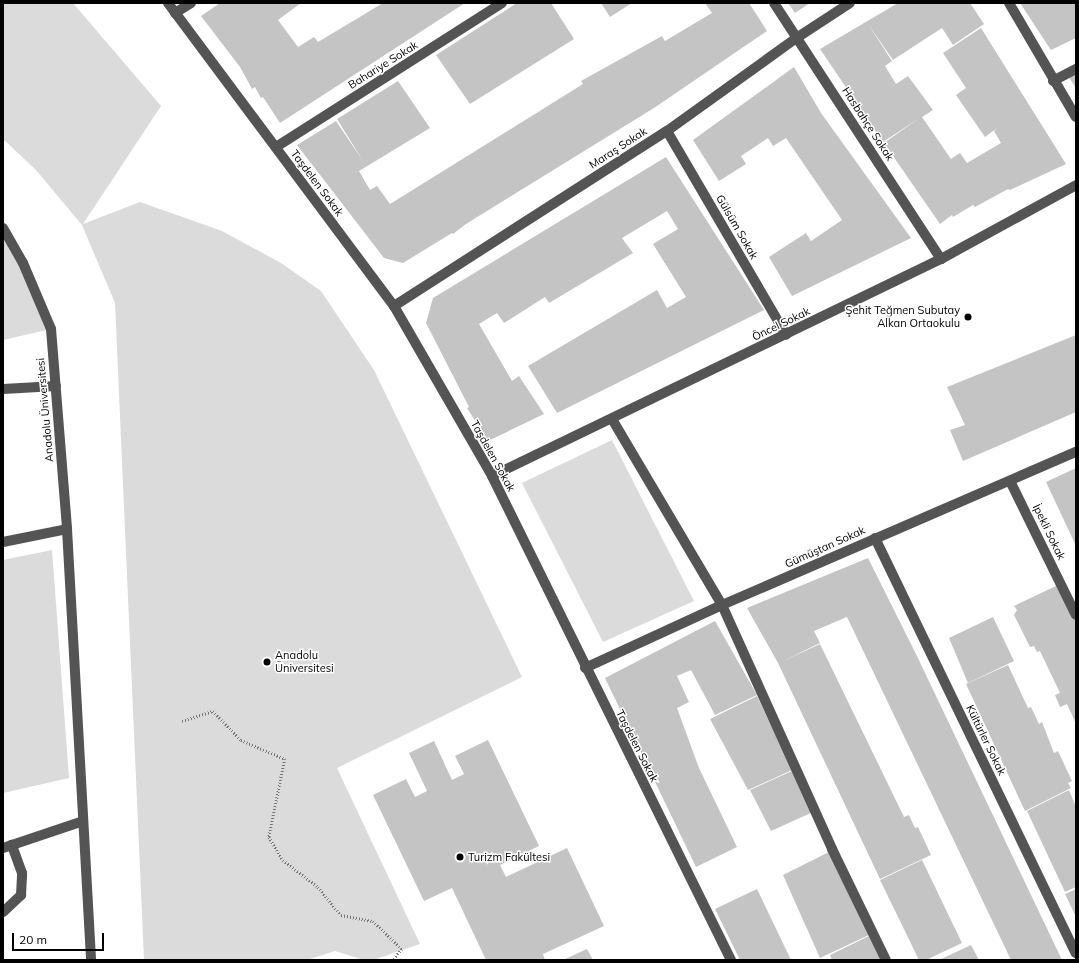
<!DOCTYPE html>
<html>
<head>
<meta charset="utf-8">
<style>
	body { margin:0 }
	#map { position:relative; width:1079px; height:963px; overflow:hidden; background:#fff; font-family:Mulish,sans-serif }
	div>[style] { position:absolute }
	.green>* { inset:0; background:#dbdbdb }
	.building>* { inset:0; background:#c4c4c4 }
	.path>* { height:2.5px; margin-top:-1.25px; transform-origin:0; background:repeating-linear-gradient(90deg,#767676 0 1px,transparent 0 3px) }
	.minor>* { height:10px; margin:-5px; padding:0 5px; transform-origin:5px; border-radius:5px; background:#545454 }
	.dots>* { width:11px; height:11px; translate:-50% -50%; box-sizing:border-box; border:2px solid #fff; border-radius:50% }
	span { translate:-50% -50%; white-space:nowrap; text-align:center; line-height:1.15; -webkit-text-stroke:3px #fff; paint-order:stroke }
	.street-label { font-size:11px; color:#000 }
	.poi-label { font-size:11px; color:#000 }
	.right { translate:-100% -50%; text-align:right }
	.left { translate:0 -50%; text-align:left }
	.frame { position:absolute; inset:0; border:4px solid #000; pointer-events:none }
	.scale { position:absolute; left:12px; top:933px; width:92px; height:18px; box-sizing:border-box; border:2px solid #000; border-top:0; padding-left:5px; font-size:12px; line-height:14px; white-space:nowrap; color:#000; -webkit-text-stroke:3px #fff; paint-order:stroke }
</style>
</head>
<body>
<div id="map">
	<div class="green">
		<div style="clip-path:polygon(3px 3px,73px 3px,161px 106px,83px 224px,140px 202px,222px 231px,281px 263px,321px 291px,374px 370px,522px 677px,337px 768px,420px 944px,373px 960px,364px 960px,335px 951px,307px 960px,144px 960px,115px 303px,82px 225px,36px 170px,3px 139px)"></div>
		<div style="clip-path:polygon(3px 228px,51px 329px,3px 340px)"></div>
		<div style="clip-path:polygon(612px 440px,694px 601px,603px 642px,522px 483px)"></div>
		<div style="clip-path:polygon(52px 550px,69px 778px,3px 793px,3px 560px)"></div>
	</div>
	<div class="building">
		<div style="clip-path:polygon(220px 3px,301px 3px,278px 20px,298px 47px,314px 37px,318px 42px,383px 3px,465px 3px,280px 123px,263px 97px,261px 98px,255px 87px,252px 89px,240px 67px,201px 16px)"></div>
		<div style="clip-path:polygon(517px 3px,551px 3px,574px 39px,470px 104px,436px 55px)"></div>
		<div style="clip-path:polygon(601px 3px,632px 3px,610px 17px)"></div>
		<div style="clip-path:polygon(705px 3px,749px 3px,767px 31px,654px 108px,466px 224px,453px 234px,452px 233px,403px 263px,384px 258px,297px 145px,336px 121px,363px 161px,337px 119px,398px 81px,430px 128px,359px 171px,370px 190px,377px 186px,390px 204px,583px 84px,581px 81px,662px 36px,665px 41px,712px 13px)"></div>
		<div style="clip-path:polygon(788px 3px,810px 3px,795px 13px)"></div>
		<div style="clip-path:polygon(898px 3px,970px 3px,984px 24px,953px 45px,942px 28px,893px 60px,868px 24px,892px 61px,885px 66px,896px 84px,908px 76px,933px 110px,922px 117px,951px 159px,960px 153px,967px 163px,1001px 143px,994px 131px,997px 128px,985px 137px,956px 95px,966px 88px,943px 53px,981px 28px,1066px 164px,1010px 190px,1008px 189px,975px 207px,973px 205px,953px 217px,952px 215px,940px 224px,884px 143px,918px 119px,883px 142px,820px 49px)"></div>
		<div style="clip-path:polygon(1020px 3px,1076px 3px,1076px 38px,1051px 50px)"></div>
		<div style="clip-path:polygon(794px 67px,821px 113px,911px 238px,792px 296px,769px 257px,806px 233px,811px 241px,842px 220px,786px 138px,773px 146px,768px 138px,741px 156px,746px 164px,719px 181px,693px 140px)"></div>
		<div style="clip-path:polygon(1076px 72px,1076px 88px,1068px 76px)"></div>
		<div style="clip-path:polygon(666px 157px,764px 310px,557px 413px,528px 366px,657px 290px,667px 308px,686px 297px,653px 244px,678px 229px,667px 211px,622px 238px,633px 253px,549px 303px,545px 297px,504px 323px,497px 313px,479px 324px,512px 381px,519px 376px,544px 414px,488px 441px,467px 408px,469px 407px,426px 323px,433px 298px)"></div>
		<div style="clip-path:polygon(1076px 335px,1076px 412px,963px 461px,950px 430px,965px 425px,947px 387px)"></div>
		<div style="clip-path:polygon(1076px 468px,1076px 546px,1046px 482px)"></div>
		<div style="clip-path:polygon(868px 558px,916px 654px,1062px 960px,1011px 960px,847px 617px,814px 631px,820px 643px,781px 662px,820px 644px,904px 817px,909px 815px,915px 828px,918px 827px,931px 855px,880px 879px,778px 663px,747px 608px)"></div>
		<div style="clip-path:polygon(1060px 584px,1076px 620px,1076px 724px,1067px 704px,1060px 707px,1055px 695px,1060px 693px,1040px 651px,1037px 652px,1034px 646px,1030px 647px,1014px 615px,1017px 610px,1014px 606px)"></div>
		<div style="clip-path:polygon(993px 617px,1014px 661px,968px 683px,949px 638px)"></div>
		<div style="clip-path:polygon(715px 621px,757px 695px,715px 715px,691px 670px,677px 676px,689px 702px,677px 708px,699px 768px,737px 847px,696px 867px,605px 678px)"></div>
		<div style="clip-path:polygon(1008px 665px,1028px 708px,1031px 707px,1039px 724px,1042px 722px,1054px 753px,1058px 751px,1072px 781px,1068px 783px,1071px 788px,1025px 811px,966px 684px)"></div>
		<div style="clip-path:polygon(757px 696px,792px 770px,748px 790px,710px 719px)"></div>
		<div style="clip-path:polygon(488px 740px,539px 846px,500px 865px,506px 877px,567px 848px,604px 926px,543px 954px,545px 960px,486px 960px,452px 888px,424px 901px,373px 795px,406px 779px,415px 797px,427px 791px,409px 753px,434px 741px,452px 780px,464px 774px,455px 756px)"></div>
		<div style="clip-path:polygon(792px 771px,813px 812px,771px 831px,750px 790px)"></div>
		<div style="clip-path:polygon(1069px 790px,1076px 807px,1076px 887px,1065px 892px,1027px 811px)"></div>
		<div style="clip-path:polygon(831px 851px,871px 934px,820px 958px,783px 875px)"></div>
		<div style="clip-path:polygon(922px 860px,962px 943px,926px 960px,919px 960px,880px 880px)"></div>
		<div style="clip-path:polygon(757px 889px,791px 960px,740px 960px,715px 909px)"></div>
		<div style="clip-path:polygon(1076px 889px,1076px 917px,1065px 894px)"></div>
		<div style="clip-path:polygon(871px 935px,883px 960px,832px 960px,830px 955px)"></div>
		<div style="clip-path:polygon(971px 945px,979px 960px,939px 960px)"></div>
		<div style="clip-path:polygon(587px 949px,593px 960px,563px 960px)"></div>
	</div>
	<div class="path">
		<div style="left:182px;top:721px;width:33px;rotate:-18deg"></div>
		<div style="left:213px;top:711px;width:40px;rotate:46deg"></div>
		<div style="left:241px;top:740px;width:48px;rotate:23.4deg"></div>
		<div style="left:285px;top:759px;width:80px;rotate:101.6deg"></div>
		<div style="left:269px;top:837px;width:27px;rotate:59deg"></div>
		<div style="left:283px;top:860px;width:44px;rotate:37.6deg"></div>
		<div style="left:318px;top:887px;width:36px;rotate:51deg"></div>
		<div style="left:341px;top:915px;width:33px;rotate:11deg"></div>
		<div style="left:373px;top:921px;width:40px;rotate:44deg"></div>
		<div style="left:402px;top:949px;width:14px;rotate:129deg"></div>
	</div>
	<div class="minor">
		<div style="left:168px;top:3px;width:378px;rotate:53.3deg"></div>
		<div style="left:394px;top:306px;width:196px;rotate:60deg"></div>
		<div style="left:492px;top:476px;width:540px;rotate:63.72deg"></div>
		<div style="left:774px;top:3px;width:306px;rotate:56.9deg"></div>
		<div style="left:1009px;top:3px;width:132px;rotate:59.6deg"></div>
		<div style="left:175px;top:13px;width:19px;rotate:-32deg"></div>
		<div style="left:1053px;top:81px;width:26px;rotate:-28deg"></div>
		<div style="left:667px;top:131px;width:236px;rotate:59.7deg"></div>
		<div style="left:276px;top:147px;width:268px;rotate:-32.5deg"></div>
		<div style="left:3px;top:228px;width:40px;rotate:60.3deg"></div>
		<div style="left:23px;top:263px;width:72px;rotate:67deg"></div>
		<div style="left:51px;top:329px;width:201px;rotate:85.4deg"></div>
		<div style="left:67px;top:529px;width:432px;rotate:86.8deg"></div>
		<div style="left:394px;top:306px;width:324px;rotate:-32.7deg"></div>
		<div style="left:667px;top:131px;width:161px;rotate:-35.7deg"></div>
		<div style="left:798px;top:37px;width:62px;rotate:-33.2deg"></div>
		<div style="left:3px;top:389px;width:53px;rotate:-3.2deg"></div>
		<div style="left:612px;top:419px;width:216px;rotate:59.4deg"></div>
		<div style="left:722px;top:605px;width:268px;rotate:65.7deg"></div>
		<div style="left:832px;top:849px;width:123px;rotate:64.1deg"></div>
		<div style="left:492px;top:476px;width:499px;rotate:-25.8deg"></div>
		<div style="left:941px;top:259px;width:154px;rotate:-28.7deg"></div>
		<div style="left:1010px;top:481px;width:149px;rotate:63.8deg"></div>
		<div style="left:875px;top:538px;width:461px;rotate:64.2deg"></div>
		<div style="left:3px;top:542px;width:65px;rotate:-11.5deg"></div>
		<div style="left:585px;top:668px;width:151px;rotate:-24.7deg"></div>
		<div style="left:722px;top:605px;width:386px;rotate:-23.4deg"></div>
		<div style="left:3px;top:848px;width:84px;rotate:-18.6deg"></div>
		<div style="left:3px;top:912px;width:25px;rotate:-43deg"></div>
		<div style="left:21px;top:895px;width:22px;rotate:-87deg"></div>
		<div style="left:22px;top:873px;width:30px;rotate:-110deg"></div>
	</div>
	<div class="dots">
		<div style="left:968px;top:317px;background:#000"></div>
		<div style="left:267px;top:662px;background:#000"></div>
		<div style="left:460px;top:857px;background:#000"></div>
	</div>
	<div class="street-label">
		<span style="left:383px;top:65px;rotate:-32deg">Bahariye Sokak</span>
		<span style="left:868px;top:124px;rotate:57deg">Hasbahçe Sokak</span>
		<span style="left:618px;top:148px;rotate:-33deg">Maraş Sokak</span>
		<span style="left:317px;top:183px;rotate:53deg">Taşdelen Sokak</span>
		<span style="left:737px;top:227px;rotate:60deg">Gülsüm Sokak</span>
		<span style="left:781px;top:324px;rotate:-26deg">Öncel Sokak</span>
		<span style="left:45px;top:410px;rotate:-95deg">Anadolu Üniversitesi</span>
		<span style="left:493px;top:456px;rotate:61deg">Taşdelen Sokak</span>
		<span style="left:1049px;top:532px;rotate:64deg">İpekli Sokak</span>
		<span style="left:825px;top:547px;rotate:-24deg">Gümüştan Sokak</span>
		<span style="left:986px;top:740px;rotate:64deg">Kültürler Sokak</span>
		<span style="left:637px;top:746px;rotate:63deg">Taşdelen Sokak</span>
	</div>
	<div class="poi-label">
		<span class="right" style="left:960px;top:317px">Şehit Teğmen Subutay<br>Alkan Ortaokulu</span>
		<span class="left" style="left:275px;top:662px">Anadolu<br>Üniversitesi</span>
		<span class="left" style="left:468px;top:857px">Turizm Fakültesi</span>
	</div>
	<div class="frame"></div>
	<div class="scale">20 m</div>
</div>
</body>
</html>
